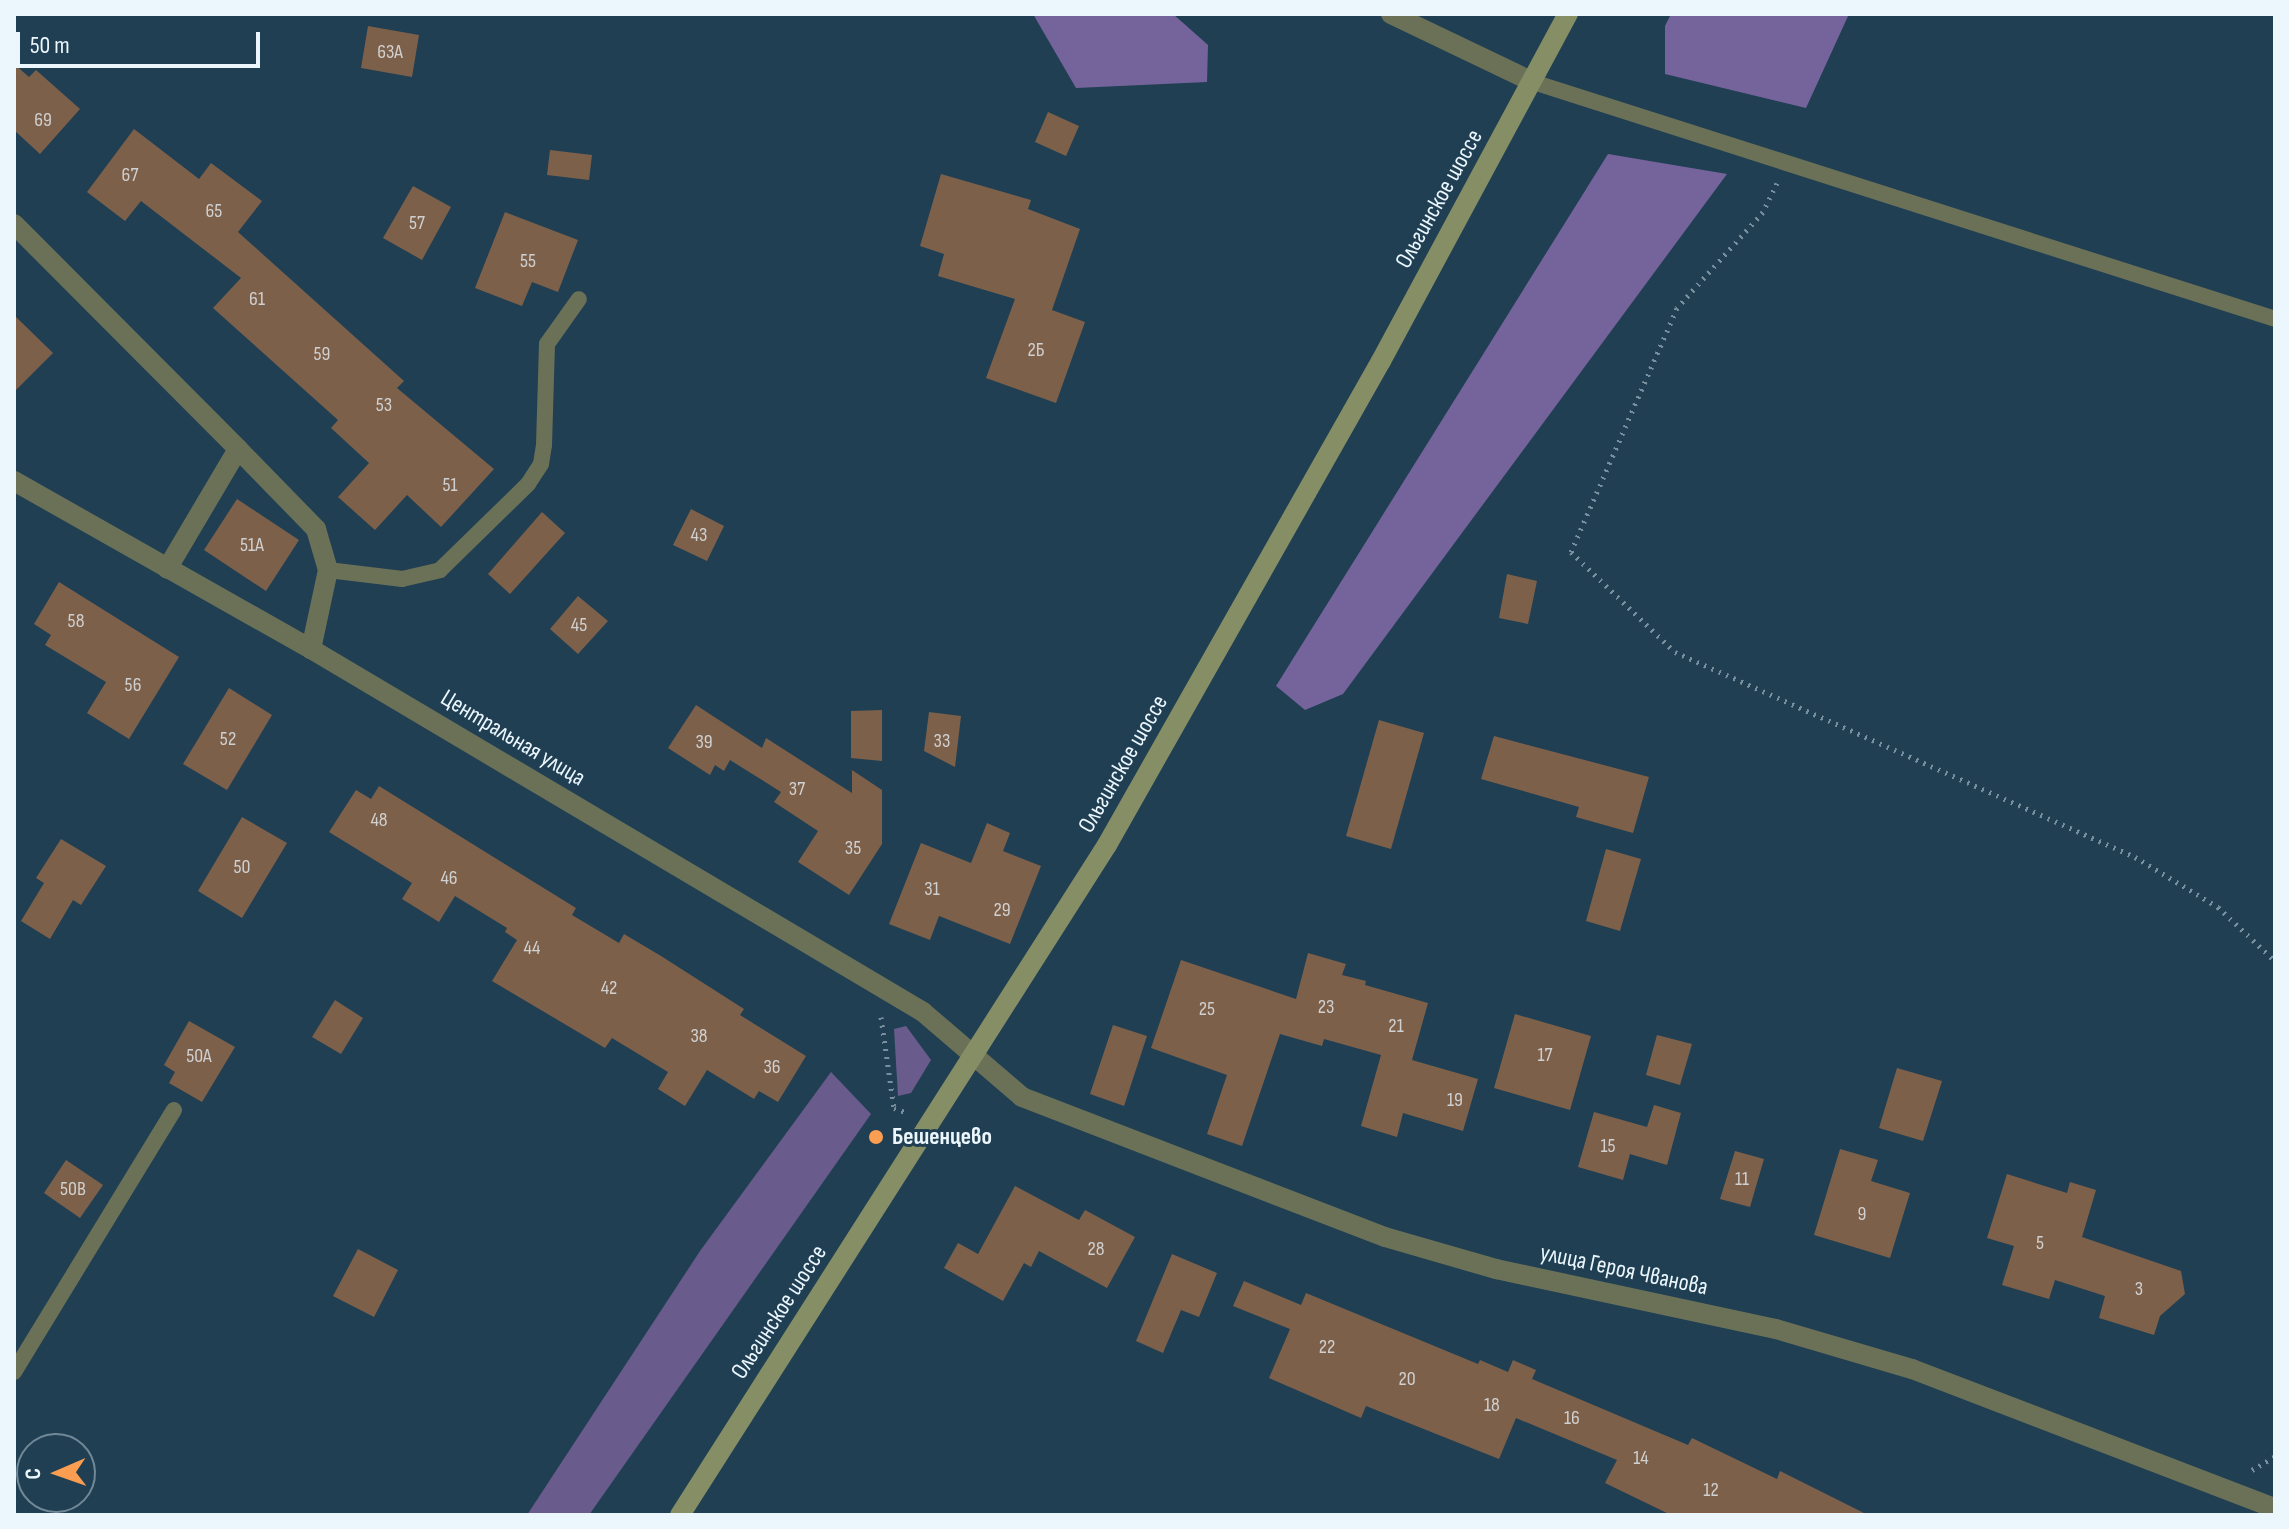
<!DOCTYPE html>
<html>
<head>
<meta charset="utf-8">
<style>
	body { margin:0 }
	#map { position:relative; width:2289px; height:1529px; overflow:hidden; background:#203f53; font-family:"Sofia Sans Condensed",sans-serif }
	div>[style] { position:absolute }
	.green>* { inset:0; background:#6a5b8d }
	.forest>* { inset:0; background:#75649c }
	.building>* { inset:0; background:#7d604a }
	.path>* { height:5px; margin-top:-2.5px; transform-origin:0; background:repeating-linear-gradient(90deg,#788f9d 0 2px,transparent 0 8px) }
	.lane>* { height:16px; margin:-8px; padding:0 8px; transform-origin:8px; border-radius:8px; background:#6b7157 }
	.street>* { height:20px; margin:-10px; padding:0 10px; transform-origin:10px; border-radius:10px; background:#6b7157 }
	.secondary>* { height:20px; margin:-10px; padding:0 10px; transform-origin:10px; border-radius:10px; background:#858e64 }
	.dots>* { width:22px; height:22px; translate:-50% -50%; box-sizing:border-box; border:4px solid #203f53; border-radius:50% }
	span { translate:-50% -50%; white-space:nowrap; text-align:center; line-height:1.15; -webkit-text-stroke:6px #203f53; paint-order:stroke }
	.number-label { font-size:20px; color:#d0d0d0 }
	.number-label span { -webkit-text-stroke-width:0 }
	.street-label { font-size:24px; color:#ebf6fd }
	.poi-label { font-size:24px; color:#ebf6fd; font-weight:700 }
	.left { translate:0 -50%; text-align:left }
	.frame { position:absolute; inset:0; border:16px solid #ebf6fd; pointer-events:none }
	.north { position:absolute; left:16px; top:1433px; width:80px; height:80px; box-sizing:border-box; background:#203f53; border:2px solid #718897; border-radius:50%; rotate:268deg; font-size:22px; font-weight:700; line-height:32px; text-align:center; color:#ebf6fd }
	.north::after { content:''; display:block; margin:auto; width:28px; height:36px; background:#fb9e51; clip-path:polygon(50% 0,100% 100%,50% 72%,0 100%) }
	.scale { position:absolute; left:16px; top:32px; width:244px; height:36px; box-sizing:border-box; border:4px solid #ebf6fd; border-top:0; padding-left:10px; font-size:24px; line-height:28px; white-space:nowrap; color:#ebf6fd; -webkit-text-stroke:6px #203f53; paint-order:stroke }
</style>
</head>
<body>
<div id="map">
	<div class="green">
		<div style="clip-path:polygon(906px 1026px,931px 1060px,911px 1093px,898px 1096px,894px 1029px)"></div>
		<div style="clip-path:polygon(831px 1072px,871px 1114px,589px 1515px,527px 1515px,700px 1251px)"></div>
	</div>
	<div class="forest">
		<div style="clip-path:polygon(1033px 14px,1173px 14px,1208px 45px,1207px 82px,1076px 88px)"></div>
		<div style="clip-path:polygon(1671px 14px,1849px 14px,1806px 108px,1665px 74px,1665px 26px)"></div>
		<div style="clip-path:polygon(1608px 154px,1727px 174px,1343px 694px,1305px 710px,1276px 686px)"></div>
	</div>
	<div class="building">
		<div style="clip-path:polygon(368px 26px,419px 35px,412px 77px,361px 68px)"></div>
		<div style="clip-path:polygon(14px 64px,29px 77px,36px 70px,80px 109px,40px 154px,14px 130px)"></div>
		<div style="clip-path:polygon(1048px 112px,1079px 126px,1066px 156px,1035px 142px)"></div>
		<div style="clip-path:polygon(134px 129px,199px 179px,211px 163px,262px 201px,238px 232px,404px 381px,397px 388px,494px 469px,441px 527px,407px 495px,375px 530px,338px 497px,369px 463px,331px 428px,338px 420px,213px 308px,241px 278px,141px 201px,125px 221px,87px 192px)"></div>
		<div style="clip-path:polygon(550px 150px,592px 155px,589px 180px,547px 175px)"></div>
		<div style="clip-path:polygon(941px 174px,1031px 200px,1028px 209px,1080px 229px,1052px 310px,1085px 322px,1056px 403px,986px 378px,1015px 299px,938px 276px,944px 254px,920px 246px)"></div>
		<div style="clip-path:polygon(413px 186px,451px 207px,422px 260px,383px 238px)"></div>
		<div style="clip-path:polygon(505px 212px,578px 240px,558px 292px,532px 282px,522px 306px,475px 288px)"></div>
		<div style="clip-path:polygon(14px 315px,53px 353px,14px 392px)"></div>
		<div style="clip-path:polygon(237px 499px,299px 540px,266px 591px,204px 550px)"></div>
		<div style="clip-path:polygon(691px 509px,724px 526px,707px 561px,673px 545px)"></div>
		<div style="clip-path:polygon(542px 512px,565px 533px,510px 594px,488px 574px)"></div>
		<div style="clip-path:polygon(1507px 574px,1537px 581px,1528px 624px,1499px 618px)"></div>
		<div style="clip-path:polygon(59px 582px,179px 657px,129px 739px,87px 713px,106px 682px,45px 645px,51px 635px,34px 624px)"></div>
		<div style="clip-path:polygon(578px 596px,608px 621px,578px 654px,550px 629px)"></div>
		<div style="clip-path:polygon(229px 688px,272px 715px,227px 790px,183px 764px)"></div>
		<div style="clip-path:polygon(696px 705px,762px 748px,766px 738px,852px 793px,852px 770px,882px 790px,882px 844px,849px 895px,798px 862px,818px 831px,774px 802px,781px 792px,730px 760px,724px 771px,715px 765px,710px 775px,668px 748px)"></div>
		<div style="clip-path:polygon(882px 710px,882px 761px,851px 758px,851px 711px)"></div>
		<div style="clip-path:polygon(929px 712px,961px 716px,955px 767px,924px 751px)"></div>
		<div style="clip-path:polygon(1379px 720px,1424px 733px,1391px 849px,1346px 836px)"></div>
		<div style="clip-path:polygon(1494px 736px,1649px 777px,1633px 833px,1576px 817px,1579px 807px,1481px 779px)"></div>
		<div style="clip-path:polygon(379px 786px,576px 908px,572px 915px,619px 943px,624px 934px,661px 956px,744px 1009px,740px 1015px,806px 1056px,778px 1102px,759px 1091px,754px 1099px,707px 1070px,685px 1106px,658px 1089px,668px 1072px,612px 1038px,605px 1048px,492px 981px,517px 940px,505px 932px,507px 928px,455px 896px,439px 922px,402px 899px,412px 883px,329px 832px,356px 790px,371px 799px)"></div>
		<div style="clip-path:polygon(242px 817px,287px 843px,242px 918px,198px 891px)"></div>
		<div style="clip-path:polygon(987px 823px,1010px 833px,1003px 851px,1041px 866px,1010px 944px,939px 916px,930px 940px,889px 924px,921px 843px,971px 863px)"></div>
		<div style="clip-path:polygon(61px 839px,106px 866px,81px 905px,73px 900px,50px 939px,21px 921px,44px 883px,36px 878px)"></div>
		<div style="clip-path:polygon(1606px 849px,1641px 859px,1620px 931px,1586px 921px)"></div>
		<div style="clip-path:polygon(1308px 953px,1346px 964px,1342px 975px,1366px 981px,1365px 985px,1428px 1003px,1412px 1060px,1478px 1079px,1463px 1131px,1403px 1113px,1397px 1137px,1361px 1126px,1381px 1055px,1324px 1039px,1322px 1046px,1280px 1034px,1242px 1146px,1207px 1134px,1227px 1075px,1151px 1048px,1181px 960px,1296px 999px)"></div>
		<div style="clip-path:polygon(335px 1000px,363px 1018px,341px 1054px,312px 1037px)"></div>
		<div style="clip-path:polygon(1515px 1014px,1591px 1036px,1570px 1110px,1494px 1088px)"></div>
		<div style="clip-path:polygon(189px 1021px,235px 1047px,202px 1102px,169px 1083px,175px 1072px,164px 1065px)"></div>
		<div style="clip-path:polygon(1113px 1025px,1147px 1036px,1124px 1106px,1090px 1094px)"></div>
		<div style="clip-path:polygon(1657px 1035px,1692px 1044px,1680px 1085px,1646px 1075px)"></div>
		<div style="clip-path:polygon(1897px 1068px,1942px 1081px,1923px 1141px,1879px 1128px)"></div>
		<div style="clip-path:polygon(1654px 1105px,1681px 1113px,1667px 1165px,1630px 1154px,1623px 1180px,1578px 1167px,1594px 1112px,1647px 1127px)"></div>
		<div style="clip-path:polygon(1840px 1149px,1878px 1160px,1871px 1181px,1910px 1193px,1890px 1258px,1814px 1235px)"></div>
		<div style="clip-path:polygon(1735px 1151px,1764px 1159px,1750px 1207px,1720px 1199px)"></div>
		<div style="clip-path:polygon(66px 1160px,103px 1185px,80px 1218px,44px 1193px)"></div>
		<div style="clip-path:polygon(2007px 1174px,2067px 1193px,2070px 1182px,2096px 1190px,2082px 1237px,2181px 1271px,2185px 1294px,2160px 1316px,2154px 1335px,2099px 1318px,2105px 1296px,2055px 1280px,2049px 1299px,2002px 1285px,2014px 1246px,1987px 1238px)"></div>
		<div style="clip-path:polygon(1015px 1186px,1079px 1220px,1085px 1210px,1135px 1237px,1107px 1288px,1039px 1251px,1031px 1267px,1024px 1263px,1003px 1301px,944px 1268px,958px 1243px,978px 1254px)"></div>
		<div style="clip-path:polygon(358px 1249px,398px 1270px,374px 1317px,333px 1296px)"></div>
		<div style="clip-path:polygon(1172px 1254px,1217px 1273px,1199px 1317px,1181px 1310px,1163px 1353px,1136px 1341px)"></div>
		<div style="clip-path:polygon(1244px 1281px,1301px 1305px,1306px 1293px,1478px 1364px,1480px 1360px,1508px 1372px,1513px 1360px,1536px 1370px,1532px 1379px,1688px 1445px,1692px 1438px,1777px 1479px,1780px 1471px,1868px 1515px,1671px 1515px,1605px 1483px,1617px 1460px,1516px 1418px,1499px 1459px,1366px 1406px,1361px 1418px,1269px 1378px,1290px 1329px,1233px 1306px)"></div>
	</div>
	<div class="path">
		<div style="left:1777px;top:183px;width:32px;rotate:116deg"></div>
		<div style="left:1763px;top:212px;width:129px;rotate:131.9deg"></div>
		<div style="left:1677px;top:308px;width:266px;rotate:113.5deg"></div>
		<div style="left:1571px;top:552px;width:144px;rotate:43.9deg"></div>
		<div style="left:1675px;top:652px;width:504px;rotate:24.02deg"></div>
		<div style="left:2135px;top:857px;width:97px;rotate:31.1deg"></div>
		<div style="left:2218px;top:907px;width:79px;rotate:43.5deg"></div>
		<div style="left:881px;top:1017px;width:92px;rotate:81.9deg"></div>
		<div style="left:894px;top:1108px;width:15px;rotate:20deg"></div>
		<div style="left:2252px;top:1470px;width:27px;rotate:-31deg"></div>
	</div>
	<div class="lane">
		<div style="left:1533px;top:82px;width:779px;rotate:17.71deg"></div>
		<div style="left:328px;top:570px;width:75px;rotate:6.9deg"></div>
		<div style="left:402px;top:579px;width:39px;rotate:-13deg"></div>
		<div style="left:440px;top:570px;width:123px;rotate:-44.3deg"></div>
		<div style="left:528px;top:484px;width:24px;rotate:-57deg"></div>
		<div style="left:541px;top:464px;width:19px;rotate:-81deg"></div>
		<div style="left:544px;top:445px;width:101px;rotate:-88.3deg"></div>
		<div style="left:547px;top:344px;width:55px;rotate:-54.6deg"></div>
		<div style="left:14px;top:1372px;width:307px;rotate:-58.6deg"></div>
	</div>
	<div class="street">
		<div style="left:1391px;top:14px;width:157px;rotate:25.6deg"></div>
		<div style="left:14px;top:224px;width:317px;rotate:45.1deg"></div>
		<div style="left:238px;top:449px;width:139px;rotate:120.6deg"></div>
		<div style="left:238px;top:449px;width:112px;rotate:45.7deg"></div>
		<div style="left:316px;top:529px;width:43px;rotate:73.7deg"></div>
		<div style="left:328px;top:570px;width:81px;rotate:102.1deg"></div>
		<div style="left:14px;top:481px;width:341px;rotate:29.5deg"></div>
		<div style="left:311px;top:649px;width:712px;rotate:30.67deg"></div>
		<div style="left:923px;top:1012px;width:130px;rotate:40.6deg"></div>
		<div style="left:1022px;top:1097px;width:389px;rotate:21.1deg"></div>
		<div style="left:1385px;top:1237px;width:116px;rotate:16.1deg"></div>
		<div style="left:1496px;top:1269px;width:286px;rotate:12.1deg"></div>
		<div style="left:1776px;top:1329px;width:142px;rotate:16.4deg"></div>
		<div style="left:1912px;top:1369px;width:389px;rotate:21deg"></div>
	</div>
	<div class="secondary">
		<div style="left:680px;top:1515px;width:794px;rotate:-57.49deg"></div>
		<div style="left:1107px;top:845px;width:556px;rotate:-60.49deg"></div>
		<div style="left:1381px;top:361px;width:394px;rotate:-61.7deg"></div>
	</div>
	<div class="dots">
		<div style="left:876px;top:1137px;background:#fb9e51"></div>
	</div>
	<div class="number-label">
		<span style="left:390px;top:52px">63А</span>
		<span style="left:43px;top:120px">69</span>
		<span style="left:130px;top:175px">67</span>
		<span style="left:214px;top:211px">65</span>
		<span style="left:417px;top:223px">57</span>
		<span style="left:528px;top:261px">55</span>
		<span style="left:257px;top:299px">61</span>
		<span style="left:1036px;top:350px">2Б</span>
		<span style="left:322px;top:354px">59</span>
		<span style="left:384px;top:405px">53</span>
		<span style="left:450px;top:485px">51</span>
		<span style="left:699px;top:535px">43</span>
		<span style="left:252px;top:545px">51А</span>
		<span style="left:76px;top:621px">58</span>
		<span style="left:579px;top:625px">45</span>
		<span style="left:133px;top:685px">56</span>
		<span style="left:228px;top:739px">52</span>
		<span style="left:942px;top:741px">33</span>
		<span style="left:704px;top:742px">39</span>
		<span style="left:797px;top:789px">37</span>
		<span style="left:379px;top:820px">48</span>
		<span style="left:853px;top:848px">35</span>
		<span style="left:242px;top:867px">50</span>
		<span style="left:449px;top:878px">46</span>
		<span style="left:932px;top:889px">31</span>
		<span style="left:1002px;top:910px">29</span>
		<span style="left:532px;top:948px">44</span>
		<span style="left:609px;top:988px">42</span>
		<span style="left:1326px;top:1007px">23</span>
		<span style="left:1207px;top:1009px">25</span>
		<span style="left:1396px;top:1026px">21</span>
		<span style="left:699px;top:1036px">38</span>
		<span style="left:1545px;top:1055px">17</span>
		<span style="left:199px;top:1056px">50А</span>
		<span style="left:772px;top:1067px">36</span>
		<span style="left:1455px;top:1100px">19</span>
		<span style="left:1608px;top:1146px">15</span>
		<span style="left:1742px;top:1179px">11</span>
		<span style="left:73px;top:1189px">50В</span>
		<span style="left:1862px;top:1214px">9</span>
		<span style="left:2040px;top:1243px">5</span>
		<span style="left:1096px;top:1249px">28</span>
		<span style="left:2139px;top:1289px">3</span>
		<span style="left:1327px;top:1347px">22</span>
		<span style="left:1407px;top:1379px">20</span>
		<span style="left:1492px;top:1405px">18</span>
		<span style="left:1572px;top:1418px">16</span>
		<span style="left:1641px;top:1458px">14</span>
		<span style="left:1711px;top:1490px">12</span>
	</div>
	<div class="street-label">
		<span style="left:1439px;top:199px;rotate:-61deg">Ольгинское шоссе</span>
		<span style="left:513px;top:738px;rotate:31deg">Центральная улица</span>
		<span style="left:1123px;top:764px;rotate:-60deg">Ольгинское шоссе</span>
		<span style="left:1624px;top:1270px;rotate:12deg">улица Героя Чванова</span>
		<span style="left:779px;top:1312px;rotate:-57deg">Ольгинское шоссе</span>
	</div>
	<div class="poi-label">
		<span class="left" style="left:892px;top:1137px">Бешенцево</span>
	</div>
	<div class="frame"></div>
	<div class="north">С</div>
	<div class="scale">50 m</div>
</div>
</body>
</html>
